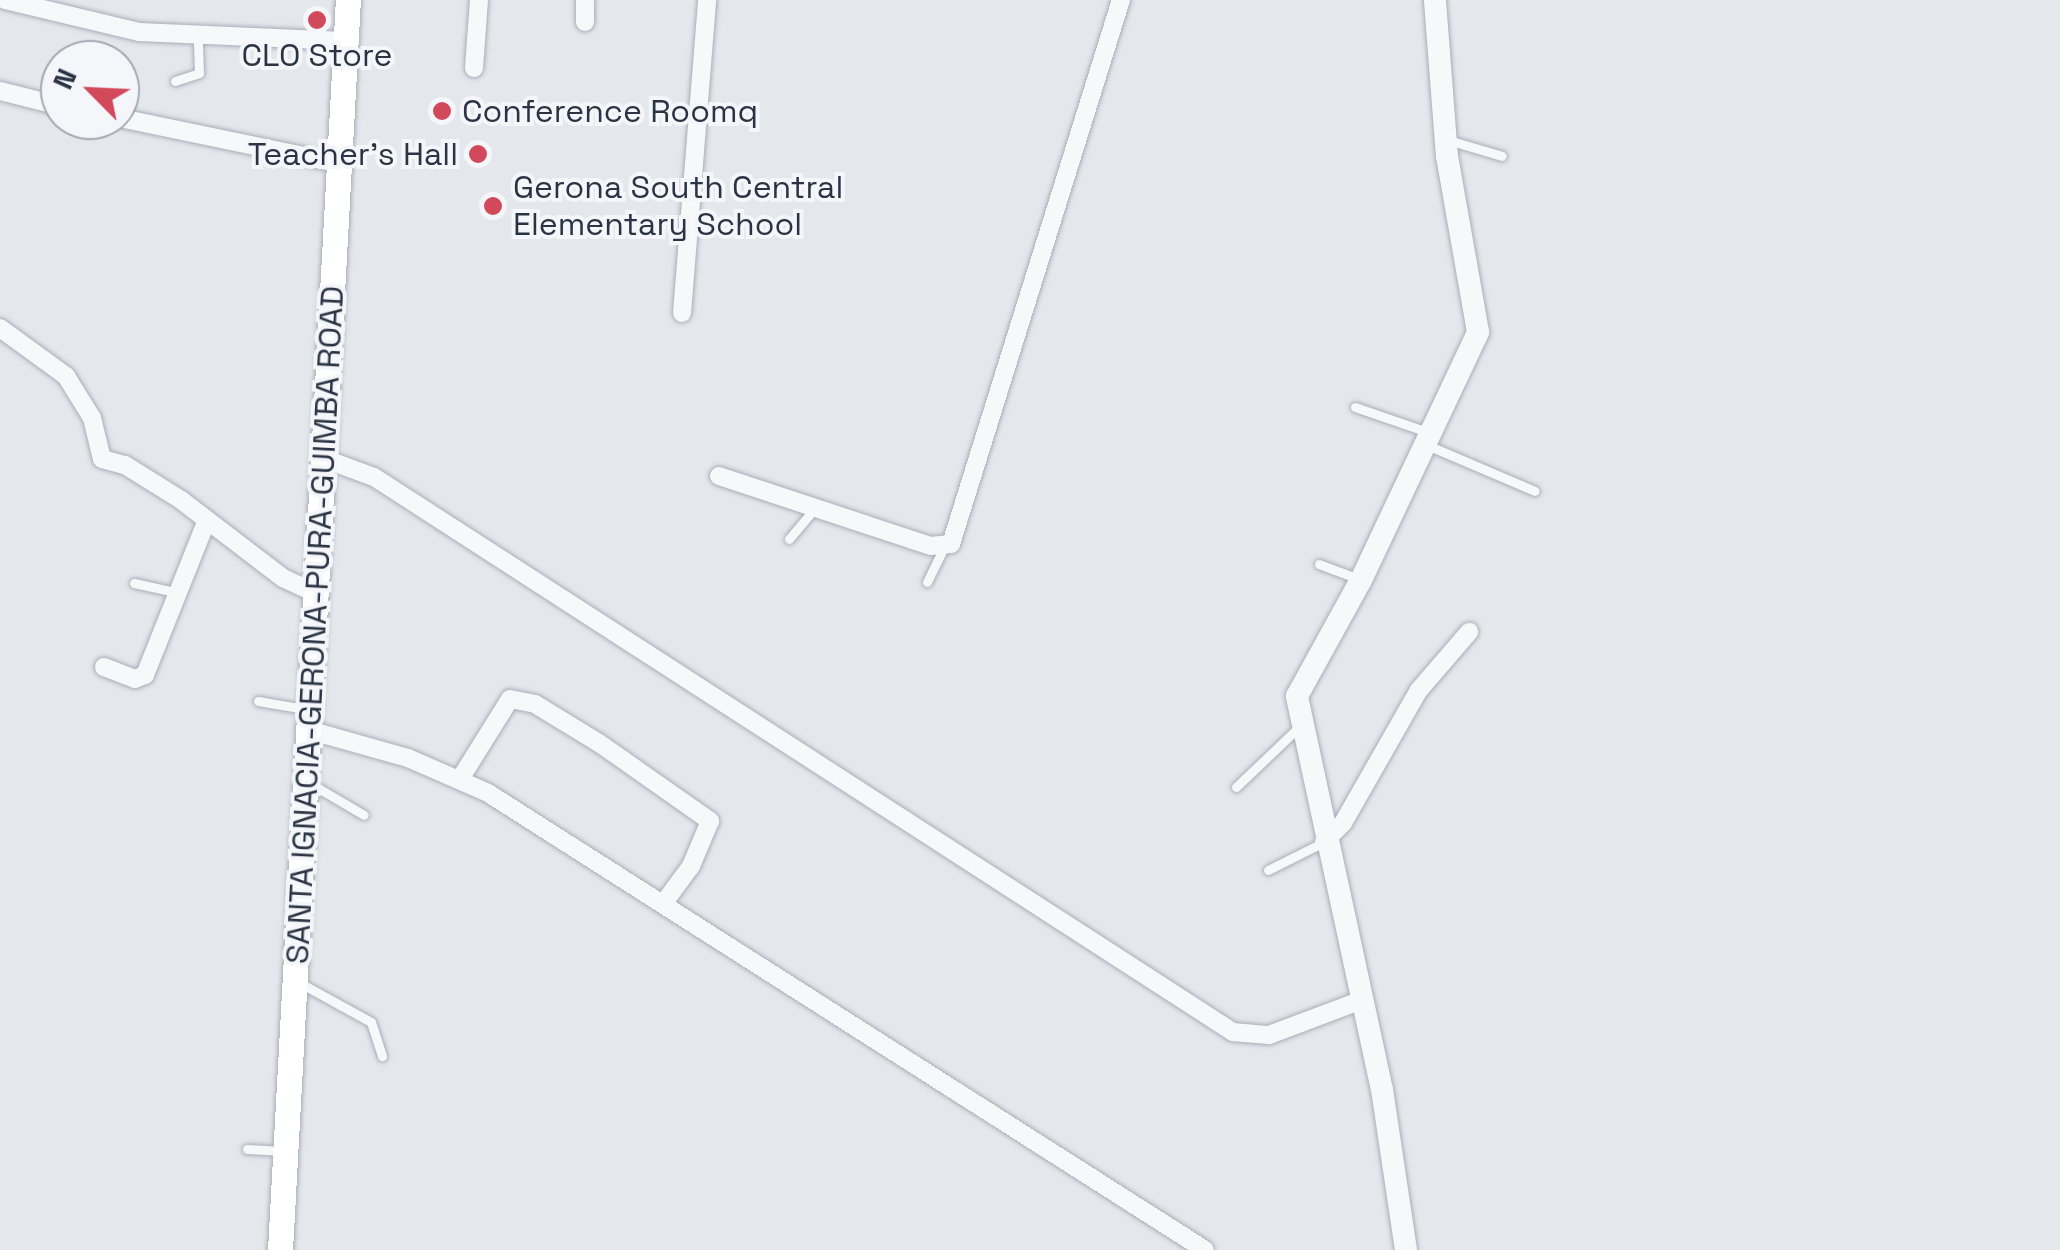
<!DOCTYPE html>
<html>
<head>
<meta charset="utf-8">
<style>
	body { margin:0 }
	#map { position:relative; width:2060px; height:1250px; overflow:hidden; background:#e4e7ec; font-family:"Space Grotesk",sans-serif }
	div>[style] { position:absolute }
	.roads { filter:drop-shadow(0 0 2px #a9aeb7) drop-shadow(0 0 2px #a9aeb7) }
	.service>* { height:9px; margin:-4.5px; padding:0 4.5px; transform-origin:4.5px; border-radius:4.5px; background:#f7f8fa }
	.minor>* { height:18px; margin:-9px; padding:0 9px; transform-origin:9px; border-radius:9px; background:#f7f8fa }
	.tertiary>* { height:22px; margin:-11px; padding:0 11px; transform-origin:11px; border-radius:11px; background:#f7f8fa }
	.secondary>* { height:25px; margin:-12.5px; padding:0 12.5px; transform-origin:12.5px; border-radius:12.5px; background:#fff }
	.dots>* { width:28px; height:28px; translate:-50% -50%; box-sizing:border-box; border:5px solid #f4f6f9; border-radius:50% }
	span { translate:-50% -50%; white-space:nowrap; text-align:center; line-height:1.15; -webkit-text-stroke:8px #f4f6f9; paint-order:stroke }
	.poi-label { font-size:32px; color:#2b3445 }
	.left { translate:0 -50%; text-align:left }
	.right { translate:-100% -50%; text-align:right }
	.street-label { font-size:32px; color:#2b3445 }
	.north { position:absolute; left:40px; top:40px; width:100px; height:100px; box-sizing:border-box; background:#f4f6f9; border:2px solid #a4a8b1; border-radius:50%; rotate:294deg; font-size:28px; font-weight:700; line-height:40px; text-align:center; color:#2b3445 }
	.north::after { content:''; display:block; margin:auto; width:35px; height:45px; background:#d1495b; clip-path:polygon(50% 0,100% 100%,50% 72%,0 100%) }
</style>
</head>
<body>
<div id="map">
	<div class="roads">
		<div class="service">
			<div style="left:175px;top:81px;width:25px;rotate:-18deg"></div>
			<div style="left:199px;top:73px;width:37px;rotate:-92deg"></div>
			<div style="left:1448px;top:140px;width:56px;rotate:16.5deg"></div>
			<div style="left:1355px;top:407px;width:79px;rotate:19.1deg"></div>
			<div style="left:1427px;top:445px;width:117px;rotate:23.1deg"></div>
			<div style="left:789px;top:539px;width:40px;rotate:-50deg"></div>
			<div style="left:1319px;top:564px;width:43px;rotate:20.6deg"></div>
			<div style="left:927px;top:582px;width:39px;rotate:-64deg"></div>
			<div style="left:134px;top:583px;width:46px;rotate:12.5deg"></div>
			<div style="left:258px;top:701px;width:48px;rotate:9.7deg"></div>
			<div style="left:311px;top:784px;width:61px;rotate:30.3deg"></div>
			<div style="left:1236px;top:787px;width:88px;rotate:-43.6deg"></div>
			<div style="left:1268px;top:870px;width:63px;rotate:-26.6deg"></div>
			<div style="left:300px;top:983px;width:81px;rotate:28.8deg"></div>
			<div style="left:371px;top:1022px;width:36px;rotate:72deg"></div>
			<div style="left:247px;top:1149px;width:37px;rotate:3deg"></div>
		</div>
		<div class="minor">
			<div style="left:5px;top:0;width:138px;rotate:13.4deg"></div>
			<div style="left:139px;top:32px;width:205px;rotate:2.5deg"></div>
			<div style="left:585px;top:22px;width:22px;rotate:-90deg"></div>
			<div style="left:474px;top:68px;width:68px;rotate:-85.8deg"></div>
			<div style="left:0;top:91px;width:62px;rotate:14deg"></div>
			<div style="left:120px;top:118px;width:222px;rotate:11.7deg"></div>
			<div style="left:682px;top:313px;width:314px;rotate:-85.4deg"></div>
			<div style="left:0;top:328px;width:82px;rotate:36deg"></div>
			<div style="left:66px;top:376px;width:49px;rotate:58.2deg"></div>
			<div style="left:92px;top:418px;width:42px;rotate:76.3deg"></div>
			<div style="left:102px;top:459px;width:24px;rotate:15deg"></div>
			<div style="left:125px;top:465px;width:66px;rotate:32deg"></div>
			<div style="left:181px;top:500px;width:128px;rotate:37.4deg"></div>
			<div style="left:283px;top:578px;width:38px;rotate:25deg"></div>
			<div style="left:325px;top:459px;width:52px;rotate:20.2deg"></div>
			<div style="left:374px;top:477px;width:1023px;rotate:32.87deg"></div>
			<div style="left:1233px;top:1032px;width:36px;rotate:5deg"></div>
			<div style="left:1269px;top:1035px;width:99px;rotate:-20.6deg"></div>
			<div style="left:719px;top:476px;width:223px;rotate:18.3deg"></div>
			<div style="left:931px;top:546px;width:20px;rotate:-6deg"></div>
			<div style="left:951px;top:544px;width:570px;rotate:-72.65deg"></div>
			<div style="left:104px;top:667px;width:33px;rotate:21deg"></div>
			<div style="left:135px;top:679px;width:11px;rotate:-22deg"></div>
			<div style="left:145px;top:675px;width:167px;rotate:-68.2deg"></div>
			<div style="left:312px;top:731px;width:100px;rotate:15.7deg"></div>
			<div style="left:408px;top:758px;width:87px;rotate:23.6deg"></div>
			<div style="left:488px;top:793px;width:850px;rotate:32.51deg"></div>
			<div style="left:460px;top:779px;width:94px;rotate:-58deg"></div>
			<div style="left:510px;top:699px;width:25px;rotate:11deg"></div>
			<div style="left:535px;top:704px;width:75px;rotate:31.4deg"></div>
			<div style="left:599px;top:743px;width:136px;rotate:35.1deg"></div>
			<div style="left:710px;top:821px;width:49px;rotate:112.9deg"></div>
			<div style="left:691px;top:866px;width:47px;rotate:126.4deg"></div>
			<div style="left:1324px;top:842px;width:27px;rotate:-45deg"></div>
			<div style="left:1343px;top:823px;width:153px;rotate:-60.3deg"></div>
			<div style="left:1419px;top:690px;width:77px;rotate:-49.2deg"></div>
		</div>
		<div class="tertiary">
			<div style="left:1406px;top:1250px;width:162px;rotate:-98.5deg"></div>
			<div style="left:1382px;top:1090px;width:403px;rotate:-102.2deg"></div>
			<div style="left:1297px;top:696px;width:132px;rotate:-61.1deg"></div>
			<div style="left:1361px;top:580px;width:274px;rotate:-64.7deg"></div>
			<div style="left:1478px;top:332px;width:178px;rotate:-100deg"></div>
			<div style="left:1447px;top:157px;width:157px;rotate:-94.4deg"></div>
		</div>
		<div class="secondary">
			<div style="left:280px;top:1250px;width:1252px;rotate:-86.89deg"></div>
		</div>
	</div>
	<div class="dots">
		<div style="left:317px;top:20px;background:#d1495b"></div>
		<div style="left:442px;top:111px;background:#d1495b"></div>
		<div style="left:478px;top:154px;background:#d1495b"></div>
		<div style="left:493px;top:206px;background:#d1495b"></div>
	</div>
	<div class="poi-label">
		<span style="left:317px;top:55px">CLO Store</span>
		<span class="left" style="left:462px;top:111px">Conference Roomq</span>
		<span class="right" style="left:458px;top:154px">Teacher's Hall</span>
		<span class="left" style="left:513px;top:206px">Gerona South Central<br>Elementary School</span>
	</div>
	<div class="street-label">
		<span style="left:315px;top:625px;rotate:-87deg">SANTA IGNACIA-GERONA-PURA-GUIMBA ROAD</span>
	</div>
	<div class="north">N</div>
</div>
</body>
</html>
